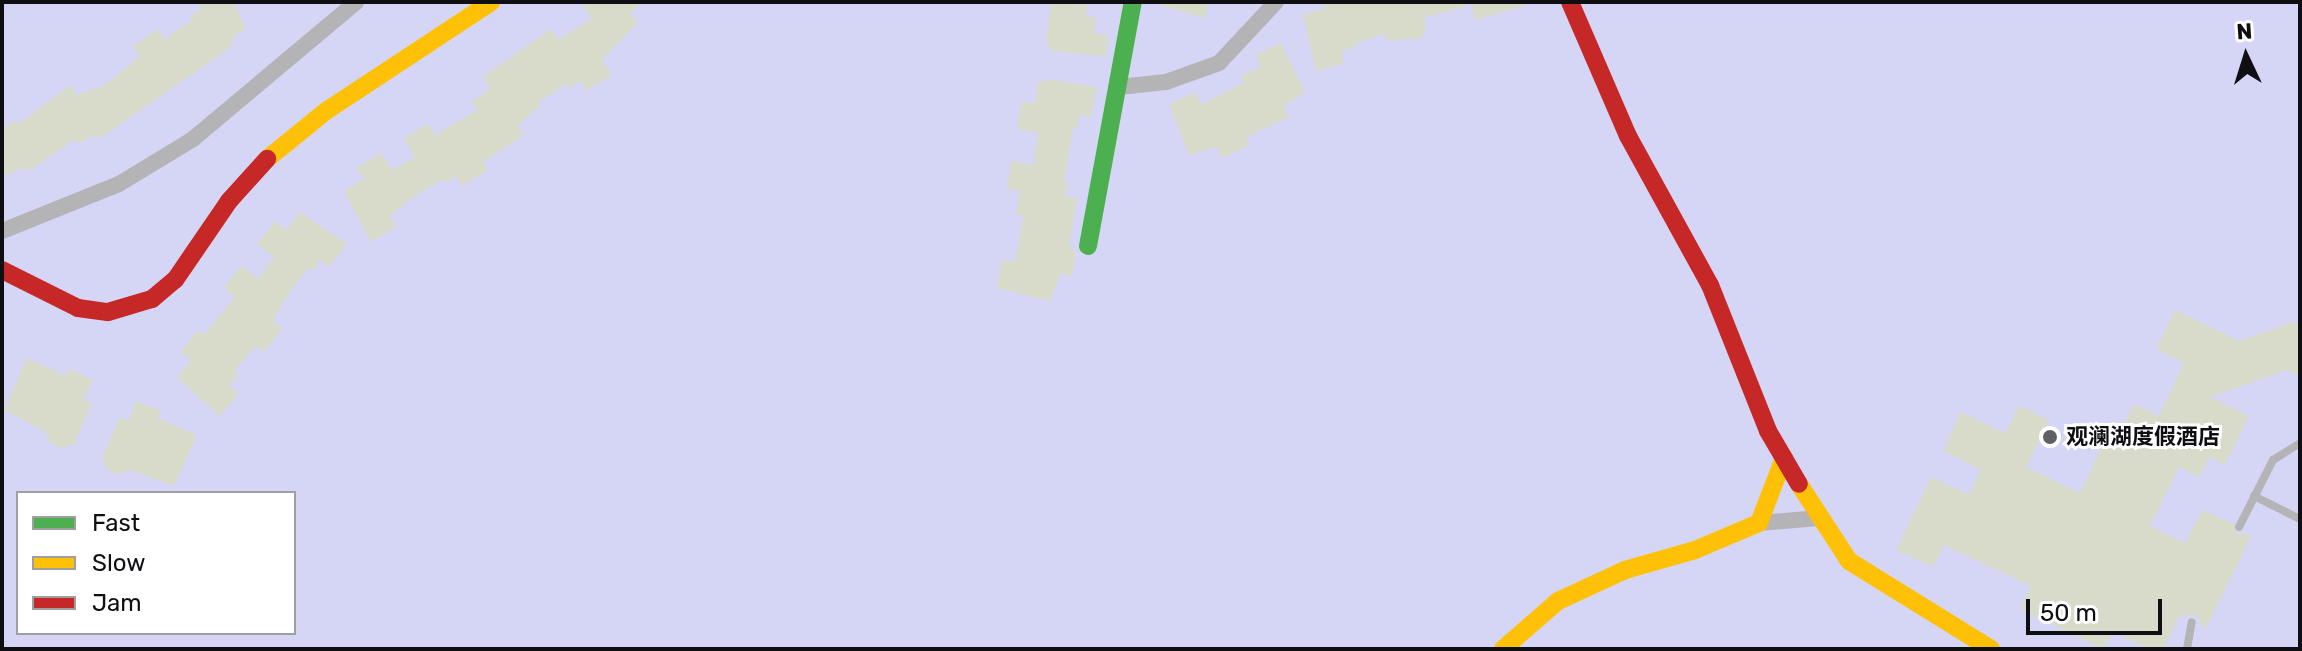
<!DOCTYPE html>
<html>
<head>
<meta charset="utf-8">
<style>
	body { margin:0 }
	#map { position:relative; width:2302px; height:651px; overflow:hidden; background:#f4f4fa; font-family:Rubik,"Noto Sans SC",sans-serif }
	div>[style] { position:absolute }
	.green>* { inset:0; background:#d5d6f6 }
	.building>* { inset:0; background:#d9dbca }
	.lane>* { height:8px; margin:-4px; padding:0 4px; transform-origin:4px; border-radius:4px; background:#b4b4b7 }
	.street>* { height:16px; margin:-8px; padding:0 8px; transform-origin:8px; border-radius:8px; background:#b4b4b7 }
	.fast>* { height:18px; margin:-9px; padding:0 9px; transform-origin:9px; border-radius:9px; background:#4caf50 }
	.slow>* { height:18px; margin:-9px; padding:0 9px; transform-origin:9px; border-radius:9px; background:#ffc107 }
	.jam>* { height:18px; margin:-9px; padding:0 9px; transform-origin:9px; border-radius:9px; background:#c62828 }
	.dots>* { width:22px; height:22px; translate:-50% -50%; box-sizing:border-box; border:4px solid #fff; border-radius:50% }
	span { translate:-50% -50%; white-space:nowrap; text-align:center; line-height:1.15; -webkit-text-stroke:6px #fff; paint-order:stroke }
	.poi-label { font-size:22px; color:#0f0f13; font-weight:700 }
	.left { translate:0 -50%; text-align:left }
	.frame { position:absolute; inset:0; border:4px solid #0f0f13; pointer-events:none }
	.legend { position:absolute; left:16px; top:491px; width:280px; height:144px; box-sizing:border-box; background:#fff; border:2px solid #9f9fa1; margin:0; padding:10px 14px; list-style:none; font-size:24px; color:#0f0f13 }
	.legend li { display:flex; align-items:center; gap:16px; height:40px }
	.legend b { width:40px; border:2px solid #9f9fa1 }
	.north { position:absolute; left:2206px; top:16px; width:80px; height:80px; -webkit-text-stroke:6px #fff; paint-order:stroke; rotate:356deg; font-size:22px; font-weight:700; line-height:32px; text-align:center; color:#0f0f13 }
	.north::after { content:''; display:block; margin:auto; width:28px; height:36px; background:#0f0f13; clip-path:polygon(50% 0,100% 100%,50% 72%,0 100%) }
	.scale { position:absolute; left:2026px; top:599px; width:136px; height:36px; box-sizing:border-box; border:4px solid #0f0f13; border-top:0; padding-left:10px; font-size:24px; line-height:28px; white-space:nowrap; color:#0f0f13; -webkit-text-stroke:6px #fff; paint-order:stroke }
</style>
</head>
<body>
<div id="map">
	<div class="green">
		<div style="clip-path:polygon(evenodd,2px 2px,2300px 2px,2300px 649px,2px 649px,2px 2px,18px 493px,294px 493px,294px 633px,18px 633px,18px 493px)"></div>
	</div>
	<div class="building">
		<div style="clip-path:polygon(196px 2px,233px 2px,246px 28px,233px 37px,231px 47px,102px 137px,91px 136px,79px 144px,75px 139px,30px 170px,20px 168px,7px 176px,2px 168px,2px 129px,16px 120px,19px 124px,70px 85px,77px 95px,105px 85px,140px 56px,133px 46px,158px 29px,165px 39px,192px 20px,190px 16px,201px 9px)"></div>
		<div style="clip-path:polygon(580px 2px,642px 2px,630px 14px,638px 22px,602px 60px,612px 75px,586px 91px,580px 81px,569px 88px,566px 84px,538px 102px,540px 106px,518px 125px,524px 135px,483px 162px,488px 170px,462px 186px,456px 176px,445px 183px,443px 179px,413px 197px,390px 216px,396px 226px,371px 242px,344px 191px,364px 179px,356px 168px,381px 153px,392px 170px,415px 157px,404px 138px,428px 124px,435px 135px,477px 110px,472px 101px,490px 89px,483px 77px,551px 29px,558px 40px,592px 19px)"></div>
		<div style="clip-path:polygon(1051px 2px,1088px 6px,1085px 16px,1097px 18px,1094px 33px,1109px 36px,1106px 56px,1051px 51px,1046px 42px)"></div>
		<div style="clip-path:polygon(1162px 2px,1209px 2px,1205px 18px,1162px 6px)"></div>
		<div style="clip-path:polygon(1323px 2px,1464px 2px,1465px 7px,1423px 18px,1426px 30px,1421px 38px,1387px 41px,1385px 34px,1353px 44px,1354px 48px,1341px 51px,1344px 63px,1316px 71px,1303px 14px,1325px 9px)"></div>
		<div style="clip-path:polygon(1470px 2px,1524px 2px,1525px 6px,1475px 20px)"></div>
		<div style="clip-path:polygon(1281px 43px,1305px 92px,1284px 106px,1289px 117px,1246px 137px,1249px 145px,1222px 158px,1217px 147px,1189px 155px,1169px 104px,1195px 92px,1201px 104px,1244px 83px,1241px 76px,1261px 67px,1255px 55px)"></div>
		<div style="clip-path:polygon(1052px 80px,1097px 87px,1091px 117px,1080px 115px,1077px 128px,1073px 127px,1064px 182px,1068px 183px,1065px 196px,1077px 198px,1069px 245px,1076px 252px,1072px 276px,1060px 274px,1050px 301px,997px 288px,1002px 260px,1015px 262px,1024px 215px,1016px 214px,1020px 191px,1007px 189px,1011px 161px,1033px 165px,1038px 133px,1017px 129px,1022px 101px,1035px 104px,1039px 81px)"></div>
		<div style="clip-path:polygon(300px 212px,347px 244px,329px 267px,320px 260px,312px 271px,308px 268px,287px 296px,273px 321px,282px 329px,264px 352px,255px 346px,234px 372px,238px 375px,229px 386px,239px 393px,220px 416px,177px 378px,191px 360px,180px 352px,198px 330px,204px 335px,235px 297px,224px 288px,241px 266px,258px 279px,274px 257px,257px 244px,275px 221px,286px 230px)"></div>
		<div style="clip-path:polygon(2175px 310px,2239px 341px,2293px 322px,2300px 326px,2300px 377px,2286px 370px,2210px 397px,2249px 416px,2225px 465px,2209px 457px,2199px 477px,2179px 467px,2150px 526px,2185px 543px,2202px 510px,2233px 524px,2237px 534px,2252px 534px,2206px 629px,2194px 615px,2179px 616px,2163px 649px,2149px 649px,2113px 632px,2103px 649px,2020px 609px,2031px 586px,1944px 545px,1933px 567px,1896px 550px,1931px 477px,1969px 495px,1981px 470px,1943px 451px,1961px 412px,2005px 433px,2019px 406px,2049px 420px,2026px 467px,2080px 493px,2107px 436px,2116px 441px,2134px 404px,2159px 416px,2184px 363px,2156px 349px)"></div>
		<div style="clip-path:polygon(27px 358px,66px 376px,69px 369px,93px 380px,84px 400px,92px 403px,74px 444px,62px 448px,50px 443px,46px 432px,4px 410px)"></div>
		<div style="clip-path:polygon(137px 401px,161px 411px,158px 418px,197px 435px,174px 486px,130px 470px,118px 474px,107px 470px,102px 458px,120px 417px,128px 421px)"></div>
	</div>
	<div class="lane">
		<div style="left:2254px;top:496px;width:51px;rotate:26.6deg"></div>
		<div style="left:2239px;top:527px;width:75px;rotate:-63.1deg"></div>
		<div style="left:2273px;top:460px;width:32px;rotate:-32deg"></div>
		<div style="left:2187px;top:649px;width:27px;rotate:-80deg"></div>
	</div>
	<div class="street">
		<div style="left:1119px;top:87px;width:47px;rotate:-6.1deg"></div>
		<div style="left:1166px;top:82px;width:56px;rotate:-19.7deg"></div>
		<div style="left:1219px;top:63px;width:83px;rotate:-46.9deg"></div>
		<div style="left:2px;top:231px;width:126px;rotate:-21.9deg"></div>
		<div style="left:119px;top:184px;width:87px;rotate:-31.3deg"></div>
		<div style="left:193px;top:139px;width:213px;rotate:-40deg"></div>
		<div style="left:1759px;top:523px;width:60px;rotate:-4.8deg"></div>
	</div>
	<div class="fast">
		<div style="left:1088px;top:246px;width:248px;rotate:-79.6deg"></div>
	</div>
	<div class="slow">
		<div style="left:267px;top:159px;width:76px;rotate:-39.1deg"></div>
		<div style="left:326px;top:111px;width:198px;rotate:-33.4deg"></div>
		<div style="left:1799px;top:484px;width:92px;rotate:57deg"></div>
		<div style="left:1849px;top:561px;width:167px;rotate:31.8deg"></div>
		<div style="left:1503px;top:649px;width:73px;rotate:-41.1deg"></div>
		<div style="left:1558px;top:601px;width:74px;rotate:-24.8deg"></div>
		<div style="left:1625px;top:570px;width:73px;rotate:-15.9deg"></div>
		<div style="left:1695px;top:550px;width:69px;rotate:-22.9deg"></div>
		<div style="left:1759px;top:523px;width:70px;rotate:-69deg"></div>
	</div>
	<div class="jam">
		<div style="left:1570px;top:2px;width:146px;rotate:66.6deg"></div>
		<div style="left:1628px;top:136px;width:170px;rotate:61.2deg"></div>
		<div style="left:1710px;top:285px;width:157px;rotate:68.3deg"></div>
		<div style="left:1768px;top:431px;width:61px;rotate:59.7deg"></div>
		<div style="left:2px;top:270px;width:85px;rotate:26.6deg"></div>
		<div style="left:78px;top:308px;width:30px;rotate:8deg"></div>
		<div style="left:108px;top:312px;width:46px;rotate:-16.5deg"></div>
		<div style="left:152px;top:299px;width:30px;rotate:-40deg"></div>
		<div style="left:175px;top:280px;width:96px;rotate:-55.6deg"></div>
		<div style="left:229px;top:201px;width:57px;rotate:-47.9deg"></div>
	</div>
	<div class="dots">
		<div style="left:2050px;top:437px;background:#5f5f64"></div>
	</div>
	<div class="poi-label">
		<span class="left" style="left:2066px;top:437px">观澜湖度假酒店</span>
	</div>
	<div class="frame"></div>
	<ul class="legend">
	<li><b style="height:10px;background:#4caf50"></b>Fast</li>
	<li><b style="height:10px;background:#ffc107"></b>Slow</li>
	<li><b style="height:10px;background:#c62828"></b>Jam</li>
	</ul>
	<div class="north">N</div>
	<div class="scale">50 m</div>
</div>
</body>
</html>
